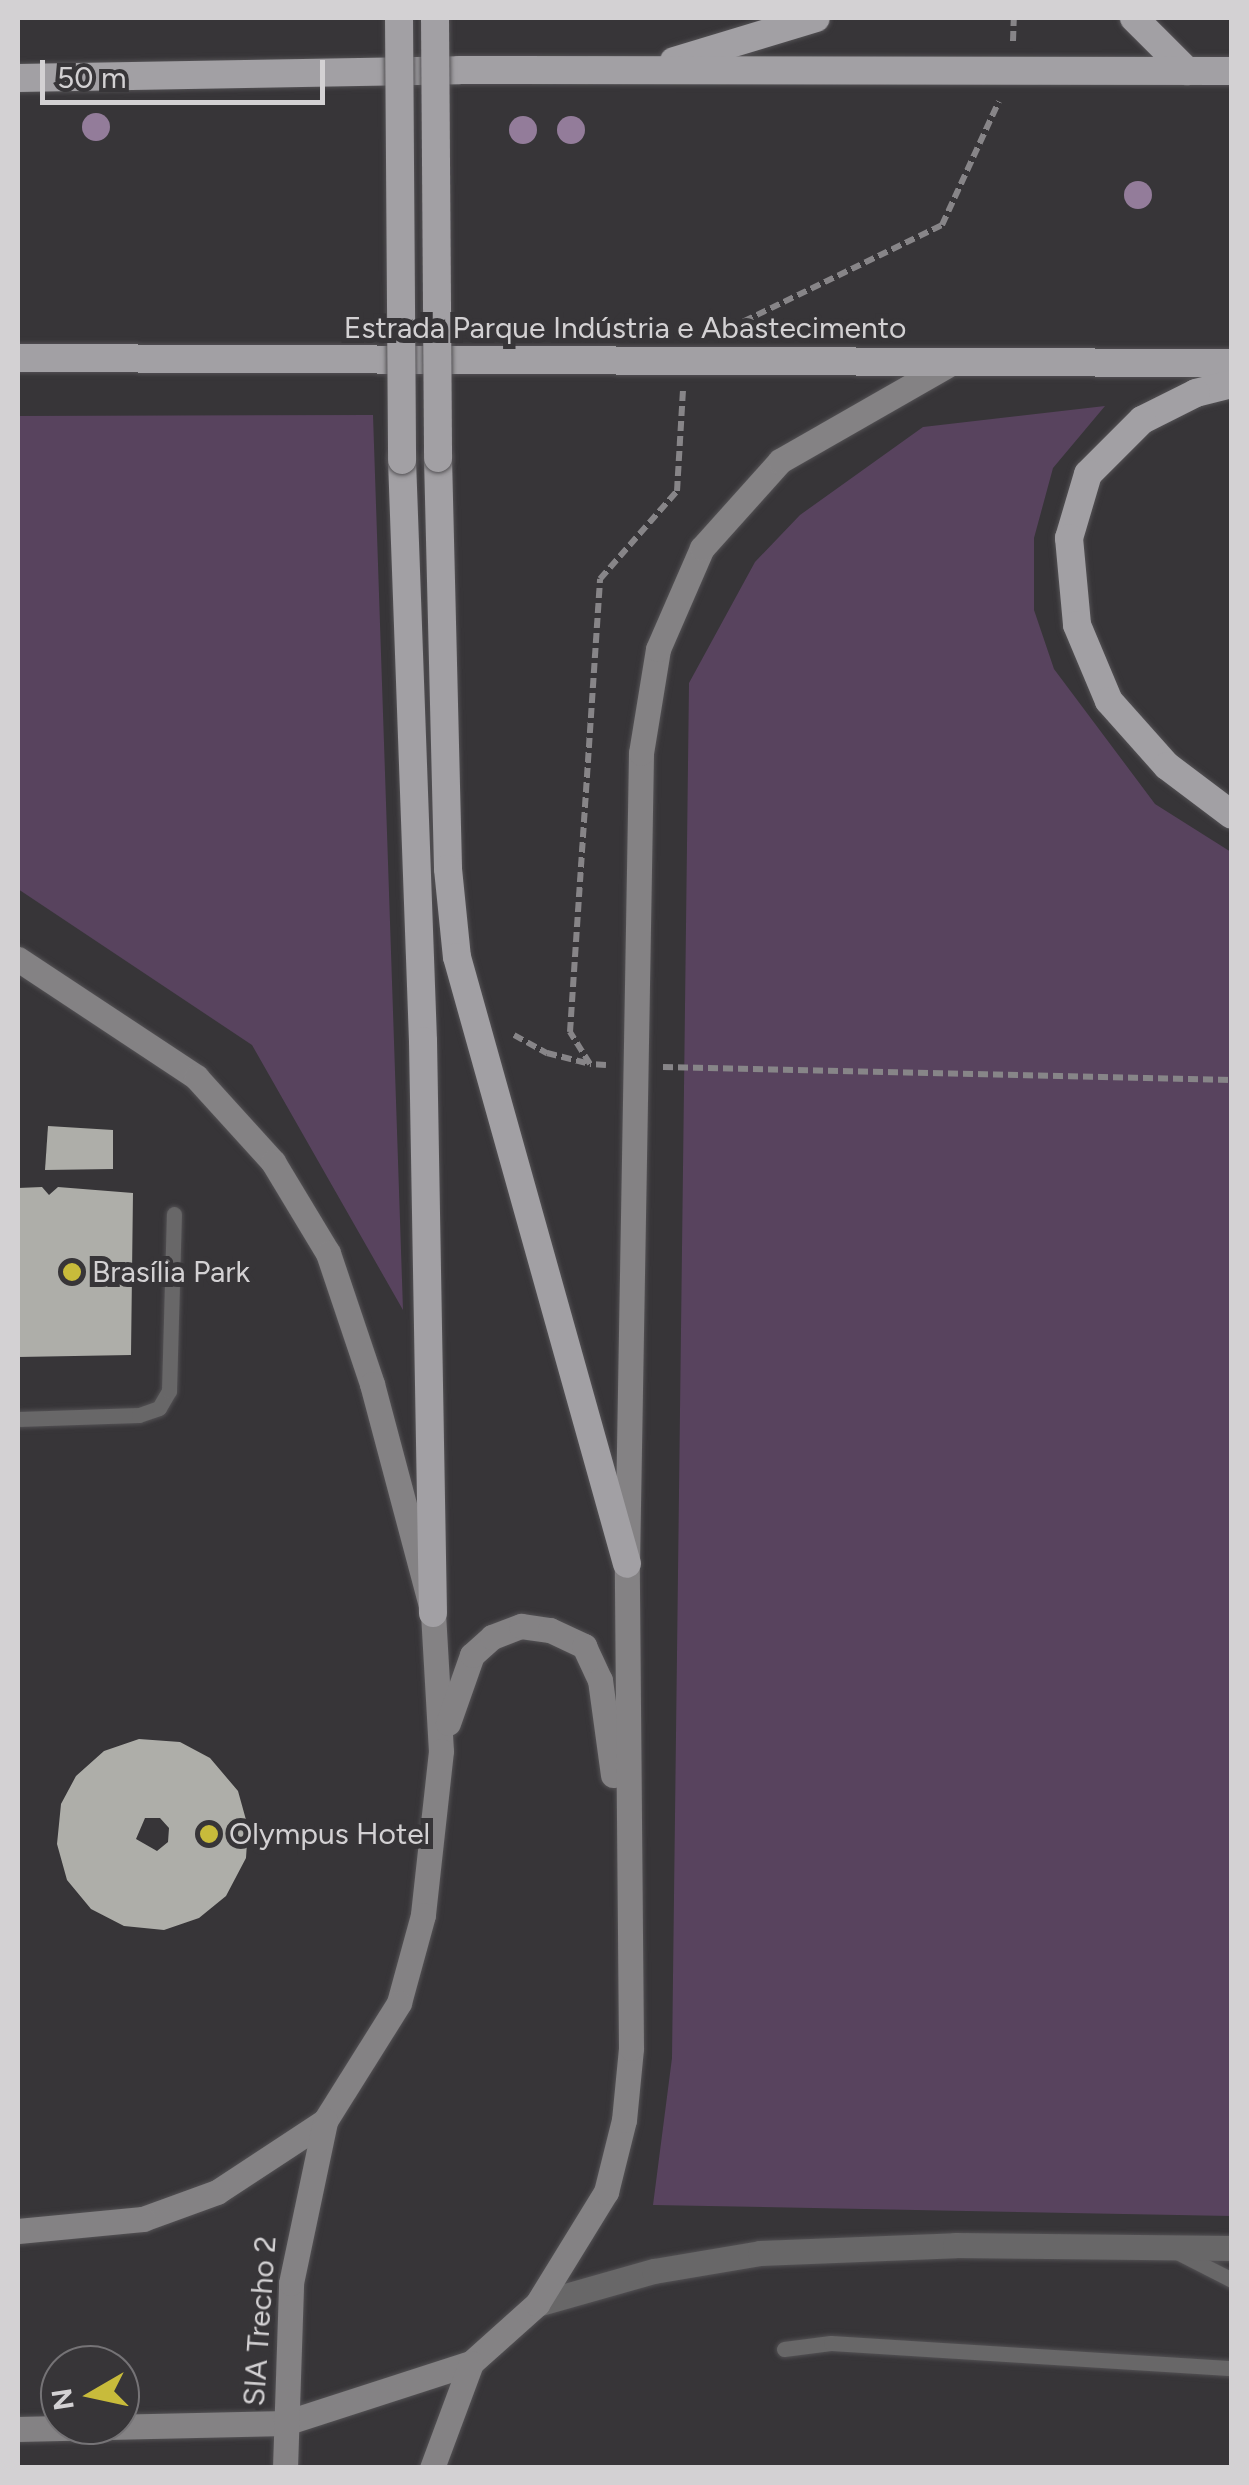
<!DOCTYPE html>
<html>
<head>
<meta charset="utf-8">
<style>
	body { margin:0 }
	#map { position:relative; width:1249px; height:2485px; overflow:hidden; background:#373538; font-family:Figtree,sans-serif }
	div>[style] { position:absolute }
	.green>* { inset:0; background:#58435e }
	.building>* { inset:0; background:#aeaea9 }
	.path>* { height:6px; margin-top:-3px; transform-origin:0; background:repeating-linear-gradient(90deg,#878588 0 10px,transparent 0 15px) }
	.roads { filter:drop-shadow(0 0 2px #535154) drop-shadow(0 0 2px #535154) }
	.service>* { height:15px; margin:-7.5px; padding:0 7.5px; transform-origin:7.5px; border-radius:7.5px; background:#686768 }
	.tertiary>* { height:25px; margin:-12.5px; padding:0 12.5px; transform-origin:12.5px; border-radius:12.5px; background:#686768 }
	.secondary>* { height:25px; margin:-12.5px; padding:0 12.5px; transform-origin:12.5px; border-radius:12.5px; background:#848284 }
	.trunk>* { height:28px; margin:-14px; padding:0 14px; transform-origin:14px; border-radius:14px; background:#a2a0a4 }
	.bridges { filter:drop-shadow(0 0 2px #535154) drop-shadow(0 0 2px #535154) }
	.trunk-bridge>* { height:28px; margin:-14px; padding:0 14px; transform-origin:14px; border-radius:14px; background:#a2a0a4 }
	.trees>* { width:28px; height:28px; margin:-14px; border-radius:50%; background:#937c9a }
	.dots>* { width:28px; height:28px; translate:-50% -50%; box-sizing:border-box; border:5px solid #373538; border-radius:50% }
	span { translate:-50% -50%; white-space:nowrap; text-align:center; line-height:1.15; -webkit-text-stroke:10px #373538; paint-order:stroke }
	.street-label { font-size:30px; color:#d3d1d3 }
	.poi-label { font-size:30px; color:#d3d1d3 }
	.left { translate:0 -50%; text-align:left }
	.frame { position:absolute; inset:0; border:20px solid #d3d1d3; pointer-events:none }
	.north { position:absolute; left:40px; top:2345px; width:100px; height:100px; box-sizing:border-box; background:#373538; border:2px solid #757376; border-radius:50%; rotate:261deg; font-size:28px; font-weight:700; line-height:40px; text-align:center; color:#d3d1d3 }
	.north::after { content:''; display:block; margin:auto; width:35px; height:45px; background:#c8bb3b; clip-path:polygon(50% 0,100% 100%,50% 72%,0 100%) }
	.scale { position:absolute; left:40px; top:60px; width:285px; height:45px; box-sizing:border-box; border:5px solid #d3d1d3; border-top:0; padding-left:12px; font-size:30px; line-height:35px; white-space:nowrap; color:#d3d1d3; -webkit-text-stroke:8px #373538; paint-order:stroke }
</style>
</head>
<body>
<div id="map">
	<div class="green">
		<div style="clip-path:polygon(1105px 406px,1053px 468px,1034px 538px,1034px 610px,1054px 669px,1155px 804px,1231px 852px,1231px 2216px,653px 2205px,672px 2058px,689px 683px,755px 562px,800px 515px,923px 427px)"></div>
		<div style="clip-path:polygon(373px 415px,403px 1310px,252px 1045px,18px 889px,18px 416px)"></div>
	</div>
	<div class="building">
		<div style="clip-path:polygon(48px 1126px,113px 1130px,113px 1169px,45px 1170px)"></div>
		<div style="clip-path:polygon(42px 1187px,49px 1195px,58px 1187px,133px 1193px,131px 1355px,18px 1357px,18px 1188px)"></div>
		<div style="clip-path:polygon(evenodd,139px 1739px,180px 1742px,210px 1758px,238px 1791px,248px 1827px,246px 1858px,226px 1896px,199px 1918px,164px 1930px,124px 1926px,91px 1909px,67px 1880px,57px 1844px,61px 1804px,76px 1776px,104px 1751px,139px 1739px,145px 1818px,160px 1818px,169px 1828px,168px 1842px,157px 1851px,136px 1839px,145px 1818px)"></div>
	</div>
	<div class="path">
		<div style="left:1013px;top:41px;width:23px;rotate:-88deg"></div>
		<div style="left:730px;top:328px;width:236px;rotate:-25.9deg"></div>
		<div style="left:942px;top:225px;width:136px;rotate:-65.3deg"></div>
		<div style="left:514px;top:1035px;width:38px;rotate:29deg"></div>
		<div style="left:547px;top:1053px;width:44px;rotate:14.3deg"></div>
		<div style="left:606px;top:1065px;width:16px;rotate:-176deg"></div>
		<div style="left:590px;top:1064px;width:38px;rotate:-122deg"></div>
		<div style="left:570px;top:1032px;width:454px;rotate:-86.2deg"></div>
		<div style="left:600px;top:579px;width:117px;rotate:-48.8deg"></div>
		<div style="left:677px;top:491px;width:102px;rotate:-86.6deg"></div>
		<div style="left:663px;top:1067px;width:569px;rotate:1.31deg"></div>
	</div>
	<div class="roads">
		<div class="service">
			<div style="left:18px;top:1419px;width:121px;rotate:-1.9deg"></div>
			<div style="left:139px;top:1415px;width:21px;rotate:-19deg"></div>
			<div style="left:159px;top:1408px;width:20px;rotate:-60deg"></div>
			<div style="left:169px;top:1391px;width:177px;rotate:-88.4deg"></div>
			<div style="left:1177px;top:2252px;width:62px;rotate:27deg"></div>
			<div style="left:784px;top:2349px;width:47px;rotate:-7.3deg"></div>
			<div style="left:831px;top:2343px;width:402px;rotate:3.6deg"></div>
		</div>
		<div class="tertiary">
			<div style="left:537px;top:2304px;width:122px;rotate:-15.8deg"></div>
			<div style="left:654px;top:2271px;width:108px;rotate:-9.6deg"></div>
			<div style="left:760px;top:2253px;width:195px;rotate:-2.3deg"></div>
			<div style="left:955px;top:2245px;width:277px;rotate:0.6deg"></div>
		</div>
		<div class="secondary">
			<div style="left:18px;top:959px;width:214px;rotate:33.5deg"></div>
			<div style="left:196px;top:1077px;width:115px;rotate:47.8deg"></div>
			<div style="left:273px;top:1162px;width:106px;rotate:58.9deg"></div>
			<div style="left:328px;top:1253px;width:138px;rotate:71.4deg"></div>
			<div style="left:372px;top:1384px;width:237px;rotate:75.1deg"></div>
			<div style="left:433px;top:1613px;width:138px;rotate:86.7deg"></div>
			<div style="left:441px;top:1751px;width:165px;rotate:96.3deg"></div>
			<div style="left:423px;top:1915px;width:91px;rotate:105.3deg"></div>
			<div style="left:399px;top:2003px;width:139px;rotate:122.1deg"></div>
			<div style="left:325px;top:2121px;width:129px;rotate:146.7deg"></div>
			<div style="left:217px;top:2192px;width:79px;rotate:160deg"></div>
			<div style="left:143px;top:2219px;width:126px;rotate:174.5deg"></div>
			<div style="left:448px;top:1723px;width:72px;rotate:-70.6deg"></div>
			<div style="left:472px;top:1655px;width:27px;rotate:-42deg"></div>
			<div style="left:492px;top:1637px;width:31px;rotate:-21deg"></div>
			<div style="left:521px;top:1626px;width:29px;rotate:8deg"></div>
			<div style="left:550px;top:1630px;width:38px;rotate:25deg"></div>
			<div style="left:584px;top:1646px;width:38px;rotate:65deg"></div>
			<div style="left:600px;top:1680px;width:96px;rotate:82.2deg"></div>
			<div style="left:18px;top:2429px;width:267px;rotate:-1.3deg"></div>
			<div style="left:285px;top:2423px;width:195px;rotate:-17.9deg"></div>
			<div style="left:471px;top:2363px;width:89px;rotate:-41.8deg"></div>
			<div style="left:537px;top:2304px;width:132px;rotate:-58.4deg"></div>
			<div style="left:606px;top:2192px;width:74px;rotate:-76deg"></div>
			<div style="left:624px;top:2120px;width:72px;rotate:-84.4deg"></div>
			<div style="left:631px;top:2048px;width:484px;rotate:-90.5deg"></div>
			<div style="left:627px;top:1564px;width:811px;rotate:-89.01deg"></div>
			<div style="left:641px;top:753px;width:105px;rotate:-80.7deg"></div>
			<div style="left:658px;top:649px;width:110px;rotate:-66.5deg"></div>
			<div style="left:702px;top:548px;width:117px;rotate:-48.1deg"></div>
			<div style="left:780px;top:461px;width:197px;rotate:-29.8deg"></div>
			<div style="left:285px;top:2468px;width:185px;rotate:-88.1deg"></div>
			<div style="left:291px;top:2283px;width:166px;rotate:-78.1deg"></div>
			<div style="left:432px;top:2468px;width:112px;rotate:-69.6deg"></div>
		</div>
		<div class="trunk">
			<div style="left:1134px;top:18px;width:75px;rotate:45deg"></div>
			<div style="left:674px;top:61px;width:148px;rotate:-16.8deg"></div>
			<div style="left:18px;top:78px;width:441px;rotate:-1deg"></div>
			<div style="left:459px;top:70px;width:773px;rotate:0.07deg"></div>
			<div style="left:18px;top:358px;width:1214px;rotate:0.24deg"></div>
			<div style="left:1232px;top:384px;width:37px;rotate:166deg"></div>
			<div style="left:1196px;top:393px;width:60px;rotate:153.4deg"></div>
			<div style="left:1142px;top:420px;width:76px;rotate:135deg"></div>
			<div style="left:1088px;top:474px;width:67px;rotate:106.5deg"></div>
			<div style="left:1069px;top:538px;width:87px;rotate:84.7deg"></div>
			<div style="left:1077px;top:625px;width:82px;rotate:67.2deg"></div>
			<div style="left:1109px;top:701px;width:87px;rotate:48.3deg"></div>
			<div style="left:1167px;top:766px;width:81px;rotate:37deg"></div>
			<div style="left:438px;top:458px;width:411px;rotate:88.6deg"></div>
			<div style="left:448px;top:869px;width:88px;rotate:84.2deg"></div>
			<div style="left:457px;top:957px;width:630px;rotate:74.35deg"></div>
			<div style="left:402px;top:460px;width:581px;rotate:87.93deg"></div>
			<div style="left:423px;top:1041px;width:572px;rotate:89deg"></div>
		</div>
	</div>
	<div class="bridges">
		<div class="trunk-bridge">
			<div style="left:399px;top:18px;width:442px;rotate:89.6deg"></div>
			<div style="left:435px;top:18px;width:440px;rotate:89.6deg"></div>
		</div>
	</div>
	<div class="trees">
		<div style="left:96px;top:127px"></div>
		<div style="left:523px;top:130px"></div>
		<div style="left:571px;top:130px"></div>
		<div style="left:1138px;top:195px"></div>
	</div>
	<div class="dots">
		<div style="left:72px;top:1272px;background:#c8bb3b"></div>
		<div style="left:209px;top:1834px;background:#c8bb3b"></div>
	</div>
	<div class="street-label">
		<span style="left:625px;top:328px">Estrada Parque Indústria e Abastecimento</span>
		<span style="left:260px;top:2321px;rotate:-86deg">SIA Trecho 2</span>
	</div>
	<div class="poi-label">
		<span class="left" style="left:92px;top:1272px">Brasília Park</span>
		<span class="left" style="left:229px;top:1834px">Olympus Hotel</span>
	</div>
	<div class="frame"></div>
	<div class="north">N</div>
	<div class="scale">50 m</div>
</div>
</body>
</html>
